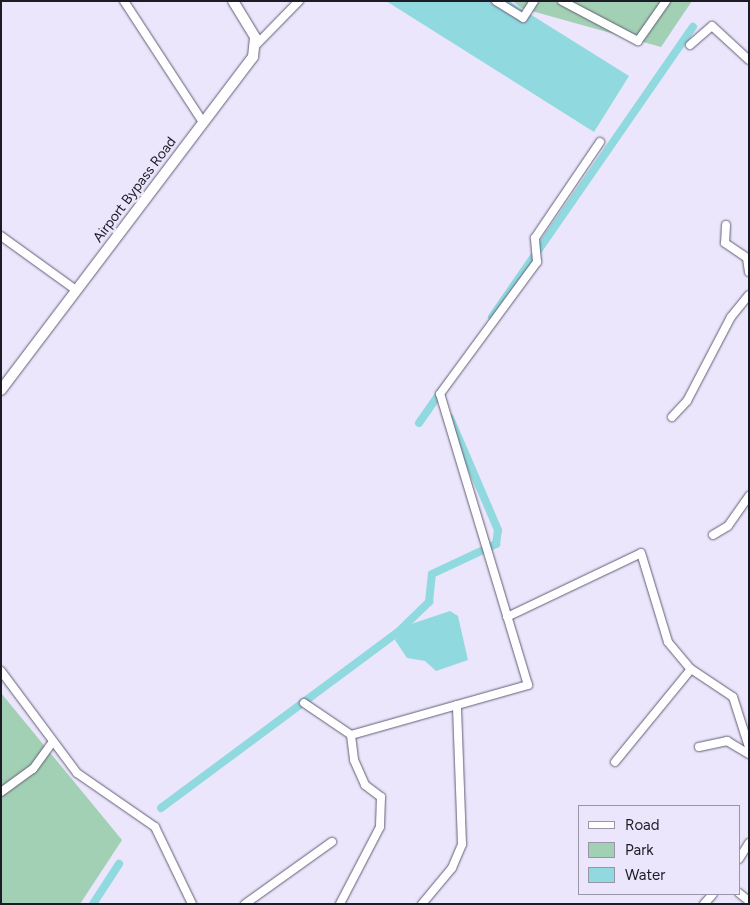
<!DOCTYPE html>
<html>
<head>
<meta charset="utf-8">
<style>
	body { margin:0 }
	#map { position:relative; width:750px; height:905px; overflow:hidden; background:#ebe6fc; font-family:Figtree,sans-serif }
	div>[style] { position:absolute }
	.green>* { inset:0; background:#a2d0b4 }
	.water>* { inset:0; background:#90d9df }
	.canal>* { height:8px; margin:-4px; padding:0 4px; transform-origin:4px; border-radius:4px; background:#90d9df }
	.roads { filter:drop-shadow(0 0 1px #625d74) drop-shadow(0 0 1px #625d74) }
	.minor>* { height:8px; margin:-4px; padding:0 4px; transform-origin:4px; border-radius:4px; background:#fff }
	.tertiary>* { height:10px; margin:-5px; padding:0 5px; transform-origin:5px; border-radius:5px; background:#fff }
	span { translate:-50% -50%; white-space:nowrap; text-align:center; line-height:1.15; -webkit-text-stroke:4.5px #ebe6fc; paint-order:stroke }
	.street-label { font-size:14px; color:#1d1b25 }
	.frame { position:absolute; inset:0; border:2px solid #1d1b25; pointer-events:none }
	.legend { position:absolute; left:578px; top:805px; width:162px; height:90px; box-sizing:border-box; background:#ebe6fc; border:1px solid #9995a6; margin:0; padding:6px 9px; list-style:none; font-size:15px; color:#1d1b25 }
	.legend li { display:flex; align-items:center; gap:10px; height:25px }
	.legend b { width:25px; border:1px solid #9995a6 }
</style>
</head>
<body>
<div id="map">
	<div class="green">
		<div style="clip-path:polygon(513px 1px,692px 1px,661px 47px,521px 8px)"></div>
		<div style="clip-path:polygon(1px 693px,122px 840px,80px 904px,1px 904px)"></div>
	</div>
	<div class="water">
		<div style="clip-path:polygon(386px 1px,509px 1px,629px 76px,594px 132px)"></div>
		<div style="clip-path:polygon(450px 611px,458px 616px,468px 660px,436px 671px,425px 661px,407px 658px,395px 640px,408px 625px)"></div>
	</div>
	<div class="canal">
		<div style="left:492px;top:317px;width:353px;rotate:-55.3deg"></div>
		<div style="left:419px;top:423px;width:40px;rotate:-55.1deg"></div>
		<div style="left:161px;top:808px;width:294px;rotate:-36.6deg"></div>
		<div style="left:397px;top:633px;width:45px;rotate:-44.1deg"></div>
		<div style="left:429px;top:602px;width:28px;rotate:-84deg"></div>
		<div style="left:432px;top:574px;width:71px;rotate:-25.1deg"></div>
		<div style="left:496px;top:544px;width:14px;rotate:-82deg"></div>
		<div style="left:498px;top:530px;width:122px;rotate:-113.2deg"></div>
		<div style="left:93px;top:904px;width:48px;rotate:-57deg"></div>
	</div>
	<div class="roads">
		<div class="minor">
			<div style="left:124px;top:1px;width:145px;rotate:56.9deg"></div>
			<div style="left:496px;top:1px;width:32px;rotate:32deg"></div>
			<div style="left:523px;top:18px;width:20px;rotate:-57deg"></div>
			<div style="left:562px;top:1px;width:86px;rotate:27.8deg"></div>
			<div style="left:638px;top:41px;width:49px;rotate:-55deg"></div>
			<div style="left:256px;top:45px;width:62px;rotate:-45.7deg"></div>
			<div style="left:690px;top:45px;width:29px;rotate:-41deg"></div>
			<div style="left:712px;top:26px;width:50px;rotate:42.6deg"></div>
			<div style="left:726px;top:225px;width:18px;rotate:93deg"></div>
			<div style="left:725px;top:243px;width:27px;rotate:34deg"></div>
			<div style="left:747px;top:258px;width:14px;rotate:82deg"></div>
			<div style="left:1px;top:236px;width:92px;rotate:35.8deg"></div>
			<div style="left:672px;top:417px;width:22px;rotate:-47deg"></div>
			<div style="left:687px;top:401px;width:95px;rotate:-62.4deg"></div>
			<div style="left:731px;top:317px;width:28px;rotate:-51deg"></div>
			<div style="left:713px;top:535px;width:17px;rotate:-31deg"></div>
			<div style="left:728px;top:526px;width:37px;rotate:-55deg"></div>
			<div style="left:507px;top:617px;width:148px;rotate:-25.5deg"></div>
			<div style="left:641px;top:553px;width:93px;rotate:73.1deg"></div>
			<div style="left:668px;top:642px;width:35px;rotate:50deg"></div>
			<div style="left:691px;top:669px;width:50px;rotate:33.7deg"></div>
			<div style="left:733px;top:697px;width:52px;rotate:72.3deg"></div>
			<div style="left:1px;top:671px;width:127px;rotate:53.3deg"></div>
			<div style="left:77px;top:773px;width:95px;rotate:34.7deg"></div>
			<div style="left:155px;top:827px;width:85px;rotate:64.3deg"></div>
			<div style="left:304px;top:703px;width:57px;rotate:34.2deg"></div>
			<div style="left:351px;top:735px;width:25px;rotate:83deg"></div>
			<div style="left:354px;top:760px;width:27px;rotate:66deg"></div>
			<div style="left:365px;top:785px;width:20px;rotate:37deg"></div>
			<div style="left:381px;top:797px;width:30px;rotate:92deg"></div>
			<div style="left:380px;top:827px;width:87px;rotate:117.5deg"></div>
			<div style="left:351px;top:735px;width:184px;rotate:-15.8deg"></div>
			<div style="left:528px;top:685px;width:304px;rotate:-106.8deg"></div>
			<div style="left:440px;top:394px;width:164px;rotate:-53.7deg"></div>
			<div style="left:537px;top:262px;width:24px;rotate:-95deg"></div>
			<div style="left:535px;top:238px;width:116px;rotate:-55.9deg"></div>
			<div style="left:699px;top:747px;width:29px;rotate:-12deg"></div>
			<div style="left:727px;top:741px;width:26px;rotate:31deg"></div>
			<div style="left:615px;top:762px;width:120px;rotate:-50.7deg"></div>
			<div style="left:1px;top:792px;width:39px;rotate:-36deg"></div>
			<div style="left:33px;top:769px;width:34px;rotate:-54deg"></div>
			<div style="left:739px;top:859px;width:19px;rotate:-58deg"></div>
			<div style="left:739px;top:893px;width:13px;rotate:39deg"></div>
			<div style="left:245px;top:904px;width:107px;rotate:-35.5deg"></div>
			<div style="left:422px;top:904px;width:47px;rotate:-50.2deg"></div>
			<div style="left:452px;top:868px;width:26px;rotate:-67deg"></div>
			<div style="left:462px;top:844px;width:139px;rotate:-92.1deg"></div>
			<div style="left:704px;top:904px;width:13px;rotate:-48deg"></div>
		</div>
		<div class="tertiary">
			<div style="left:1px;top:390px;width:418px;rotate:-52.9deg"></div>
			<div style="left:253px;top:57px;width:20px;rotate:-84deg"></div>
			<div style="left:255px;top:37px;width:42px;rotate:-121.4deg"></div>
		</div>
	</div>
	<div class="street-label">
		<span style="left:135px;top:190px;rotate:-53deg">Airport Bypass Road</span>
	</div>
	<div class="frame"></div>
	<ul class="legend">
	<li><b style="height:6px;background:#fff"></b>Road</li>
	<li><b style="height:14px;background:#a2d0b4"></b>Park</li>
	<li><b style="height:14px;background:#90d9df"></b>Water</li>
	</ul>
</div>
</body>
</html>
